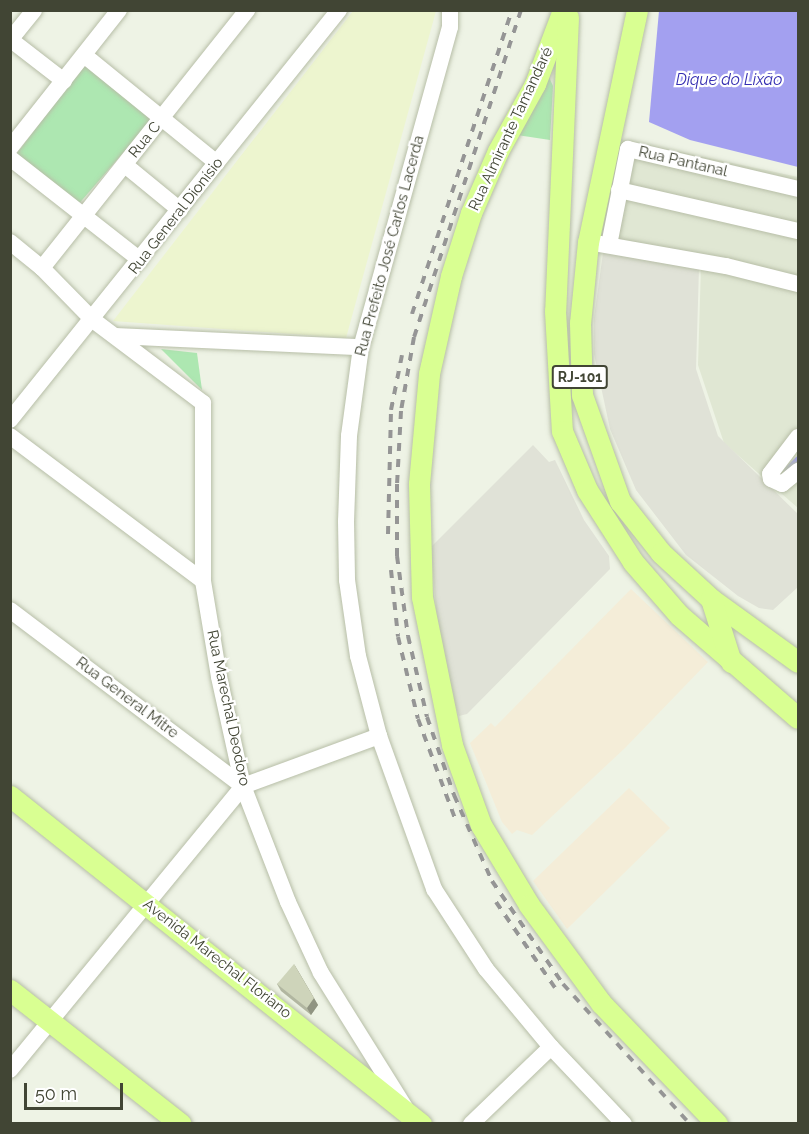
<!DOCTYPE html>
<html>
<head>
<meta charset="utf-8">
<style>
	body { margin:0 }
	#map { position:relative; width:809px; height:1134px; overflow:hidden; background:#eef3e5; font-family:Raleway,sans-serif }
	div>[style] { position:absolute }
	.residential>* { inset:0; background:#e0e7d3 }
	.commercial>* { inset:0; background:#edf5cf }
	.industrial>* { inset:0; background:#e0e2d7 }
	.medical>* { inset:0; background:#f4edd8 }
	.green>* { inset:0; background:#ade7b1 }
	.water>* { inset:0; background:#a3a0f0 }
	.stream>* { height:4px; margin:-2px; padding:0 2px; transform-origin:2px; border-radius:2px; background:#a3a0f0 }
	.roads { filter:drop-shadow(0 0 2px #b7bea7) drop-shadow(0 0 2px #b7bea7) }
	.minor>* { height:16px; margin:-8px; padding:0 8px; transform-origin:8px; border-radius:8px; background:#fff }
	.major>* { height:21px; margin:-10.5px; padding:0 10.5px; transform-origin:10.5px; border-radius:10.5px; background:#d9ff92 }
	.rail>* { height:4px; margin-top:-2px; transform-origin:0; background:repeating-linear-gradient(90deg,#959595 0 8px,transparent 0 16px) }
	.wall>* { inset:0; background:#b1b6a0 }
	.shaded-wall>* { inset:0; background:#909482 }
	.building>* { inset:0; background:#ced4ba }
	span { translate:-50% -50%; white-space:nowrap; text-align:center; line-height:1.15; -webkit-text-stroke:4.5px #fff; paint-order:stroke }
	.shield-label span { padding:2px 4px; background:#fff; border:2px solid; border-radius:4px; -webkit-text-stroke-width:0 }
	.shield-label { font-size:14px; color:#414534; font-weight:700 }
	.street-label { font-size:15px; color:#414534 }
	.water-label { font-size:16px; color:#342db1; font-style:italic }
	.frame { position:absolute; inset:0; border:12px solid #414534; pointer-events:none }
	.scale { position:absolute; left:24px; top:1083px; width:99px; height:27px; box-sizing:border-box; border:3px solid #414534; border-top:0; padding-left:8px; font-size:18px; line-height:21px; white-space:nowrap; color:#414534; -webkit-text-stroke:4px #fff; paint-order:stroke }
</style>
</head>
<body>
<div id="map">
	<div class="residential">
		<div style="clip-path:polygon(619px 139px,798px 177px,798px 508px,724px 443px,698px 365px,701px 266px,604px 239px)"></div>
	</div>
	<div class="commercial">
		<div style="clip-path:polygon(353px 11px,436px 11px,346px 338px,113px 321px)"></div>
	</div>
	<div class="industrial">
		<div style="clip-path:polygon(603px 253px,699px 268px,696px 369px,718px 436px,798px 514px,798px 587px,773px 610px,759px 608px,738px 596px,686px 555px,636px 490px,610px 429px,594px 354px,594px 318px)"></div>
		<div style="clip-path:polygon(533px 445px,549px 462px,555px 460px,584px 520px,609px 556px,610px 569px,467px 714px,459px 716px,448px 685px,438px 633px,431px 547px)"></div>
	</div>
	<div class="medical">
		<div style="clip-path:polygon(631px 589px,708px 662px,625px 748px,532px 835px,517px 830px,512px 834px,502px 822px,470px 743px,491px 723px,495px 727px)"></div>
		<div style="clip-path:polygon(629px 788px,670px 828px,567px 929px,533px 881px)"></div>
	</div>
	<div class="green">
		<div style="clip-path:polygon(84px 64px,155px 116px,77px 206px,15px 156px)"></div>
		<div style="clip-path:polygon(549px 77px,553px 86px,550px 140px,517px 135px)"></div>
		<div style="clip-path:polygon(161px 349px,197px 353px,202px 390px)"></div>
	</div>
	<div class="water">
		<div style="clip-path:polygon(659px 11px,798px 11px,798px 167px,690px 140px,649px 122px)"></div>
	</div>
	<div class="stream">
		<div style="left:785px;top:471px;width:18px;rotate:-45deg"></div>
	</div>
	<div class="roads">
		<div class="minor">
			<div style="left:450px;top:10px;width:17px;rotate:90deg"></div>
			<div style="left:450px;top:27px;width:332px;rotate:105.5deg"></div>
			<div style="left:361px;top:347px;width:90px;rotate:97.7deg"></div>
			<div style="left:349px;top:436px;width:85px;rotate:92deg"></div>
			<div style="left:346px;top:521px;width:59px;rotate:89deg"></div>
			<div style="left:347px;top:580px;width:77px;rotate:81.8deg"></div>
			<div style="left:358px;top:656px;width:83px;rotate:75.3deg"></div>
			<div style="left:379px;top:736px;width:163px;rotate:70.2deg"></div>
			<div style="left:434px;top:889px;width:95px;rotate:57deg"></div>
			<div style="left:486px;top:969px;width:102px;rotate:50.2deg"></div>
			<div style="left:551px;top:1047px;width:106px;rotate:46.5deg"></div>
			<div style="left:10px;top:40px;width:38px;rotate:-51deg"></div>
			<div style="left:11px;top:40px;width:67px;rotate:37.7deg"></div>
			<div style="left:84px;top:55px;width:171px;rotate:39.1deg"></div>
			<div style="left:10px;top:148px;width:176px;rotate:-51.7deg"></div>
			<div style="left:10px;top:158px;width:165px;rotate:38.1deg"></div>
			<div style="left:125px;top:165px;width:71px;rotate:39.3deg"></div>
			<div style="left:619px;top:190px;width:184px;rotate:12.9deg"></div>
			<div style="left:10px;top:242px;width:41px;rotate:39.1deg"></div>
			<div style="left:42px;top:268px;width:73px;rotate:45.6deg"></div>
			<div style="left:93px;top:320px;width:138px;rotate:37deg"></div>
			<div style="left:203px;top:403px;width:178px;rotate:90deg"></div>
			<div style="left:203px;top:581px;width:97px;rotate:80.5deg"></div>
			<div style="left:219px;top:677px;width:112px;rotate:77.6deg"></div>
			<div style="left:243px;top:786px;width:124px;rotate:68.8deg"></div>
			<div style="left:288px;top:902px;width:78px;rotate:65.1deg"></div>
			<div style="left:321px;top:973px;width:157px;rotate:58deg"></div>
			<div style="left:600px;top:244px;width:128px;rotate:9.9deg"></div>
			<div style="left:726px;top:266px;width:74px;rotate:14deg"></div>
			<div style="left:609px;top:245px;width:98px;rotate:-78.8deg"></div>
			<div style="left:628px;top:149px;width:175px;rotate:13.2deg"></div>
			<div style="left:42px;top:268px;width:330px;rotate:-51.5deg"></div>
			<div style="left:115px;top:336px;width:246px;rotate:2.6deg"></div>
			<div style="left:10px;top:420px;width:526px;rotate:-51.26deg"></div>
			<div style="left:10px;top:436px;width:241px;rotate:36.9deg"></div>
			<div style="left:798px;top:437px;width:46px;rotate:127.1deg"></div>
			<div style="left:770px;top:474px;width:5px;rotate:79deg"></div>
			<div style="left:771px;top:479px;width:12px;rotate:24deg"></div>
			<div style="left:782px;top:484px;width:21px;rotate:-39deg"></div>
			<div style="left:10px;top:610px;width:292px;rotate:37.1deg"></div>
			<div style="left:10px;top:1070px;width:367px;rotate:-50.6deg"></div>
			<div style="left:243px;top:786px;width:145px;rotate:-20.2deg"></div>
			<div style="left:471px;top:1124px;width:111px;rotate:-43.9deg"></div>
		</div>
		<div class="major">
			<div style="left:563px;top:10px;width:79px;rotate:110.7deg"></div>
			<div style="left:535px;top:84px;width:77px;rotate:118.9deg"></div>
			<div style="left:498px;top:151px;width:68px;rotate:113.5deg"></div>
			<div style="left:471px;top:213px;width:66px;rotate:107.6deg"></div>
			<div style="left:451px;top:276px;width:100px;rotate:102.7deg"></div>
			<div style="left:429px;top:374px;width:110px;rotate:95.2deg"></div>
			<div style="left:419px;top:484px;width:113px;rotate:88.5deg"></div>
			<div style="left:422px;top:597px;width:151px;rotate:78.5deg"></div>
			<div style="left:452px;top:745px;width:85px;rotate:70.1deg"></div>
			<div style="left:481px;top:825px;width:93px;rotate:59deg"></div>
			<div style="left:529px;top:905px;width:122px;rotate:53.7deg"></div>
			<div style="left:601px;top:1003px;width:168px;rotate:46.2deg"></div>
			<div style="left:637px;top:10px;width:237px;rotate:101.9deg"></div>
			<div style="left:588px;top:242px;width:81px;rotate:95.6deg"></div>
			<div style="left:580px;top:323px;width:72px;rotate:88.4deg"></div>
			<div style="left:582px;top:395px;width:113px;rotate:70.3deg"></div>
			<div style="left:620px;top:501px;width:66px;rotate:51.7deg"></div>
			<div style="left:661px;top:553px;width:68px;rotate:42.6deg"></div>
			<div style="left:711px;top:599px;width:107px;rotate:35.9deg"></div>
			<div style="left:568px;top:17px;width:294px;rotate:92.5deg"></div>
			<div style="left:555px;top:311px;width:120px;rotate:86.7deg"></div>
			<div style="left:562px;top:431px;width:64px;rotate:67deg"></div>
			<div style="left:587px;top:490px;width:85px;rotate:57.4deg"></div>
			<div style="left:633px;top:562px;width:70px;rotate:49deg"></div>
			<div style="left:679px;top:615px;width:157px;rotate:40.9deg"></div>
			<div style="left:711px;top:599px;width:66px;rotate:72.4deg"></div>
			<div style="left:10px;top:796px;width:526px;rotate:38.59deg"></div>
			<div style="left:10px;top:990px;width:217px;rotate:38.1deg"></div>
		</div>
	</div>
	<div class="rail">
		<div style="left:521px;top:10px;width:344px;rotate:108.1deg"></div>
		<div style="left:414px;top:337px;width:75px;rotate:100deg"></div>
		<div style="left:401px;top:411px;width:73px;rotate:93.1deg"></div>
		<div style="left:397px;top:484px;width:72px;rotate:90deg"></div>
		<div style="left:397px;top:556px;width:81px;rotate:82.2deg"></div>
		<div style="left:408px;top:636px;width:83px;rotate:76.8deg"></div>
		<div style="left:427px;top:717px;width:83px;rotate:70.9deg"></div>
		<div style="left:454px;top:795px;width:94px;rotate:66.2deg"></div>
		<div style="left:492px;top:881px;width:125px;rotate:55.4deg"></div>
		<div style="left:563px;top:984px;width:189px;rotate:47.8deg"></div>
		<div style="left:412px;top:314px;width:320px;rotate:-71.8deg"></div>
		<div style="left:388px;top:534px;width:124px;rotate:-88.6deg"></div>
		<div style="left:391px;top:410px;width:56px;rotate:-78.7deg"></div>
		<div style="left:391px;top:570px;width:67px;rotate:84deg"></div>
		<div style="left:398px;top:637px;width:84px;rotate:76.3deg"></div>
		<div style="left:418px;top:719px;width:109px;rotate:69.6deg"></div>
		<div style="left:496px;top:902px;width:104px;rotate:55.5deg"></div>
	</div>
	<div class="wall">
		<div style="clip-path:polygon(298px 971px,318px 1005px,311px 1015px,281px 991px,277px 984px)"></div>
	</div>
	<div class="shaded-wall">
		<div style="clip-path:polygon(294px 964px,318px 1005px,311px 1015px,307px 1008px)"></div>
	</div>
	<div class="building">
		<div style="clip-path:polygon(294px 964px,314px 998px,307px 1008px,277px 984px)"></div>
	</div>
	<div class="shield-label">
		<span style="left:580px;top:377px">RJ-101</span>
	</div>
	<div class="street-label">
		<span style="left:511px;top:129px;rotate:-65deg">Rua Almirante Tamandaré</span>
		<span style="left:145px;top:140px;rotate:-51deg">Rua C</span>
		<span style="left:683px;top:162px;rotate:13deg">Rua Pantanal</span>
		<span style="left:176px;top:216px;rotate:-52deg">Rua General Dionísio</span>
		<span style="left:390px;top:246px;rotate:-75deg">Rua Prefeito José Carlos Lacerda</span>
		<span style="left:127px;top:698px;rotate:37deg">Rua General Mitre</span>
		<span style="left:228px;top:708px;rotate:78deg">Rua Marechal Deodoro</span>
		<span style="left:217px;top:959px;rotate:38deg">Avenida Marechal Floriano</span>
	</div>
	<div class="water-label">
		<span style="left:729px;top:80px">Dique do Lixão</span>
	</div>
	<div class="frame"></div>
	<div class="scale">50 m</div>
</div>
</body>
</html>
